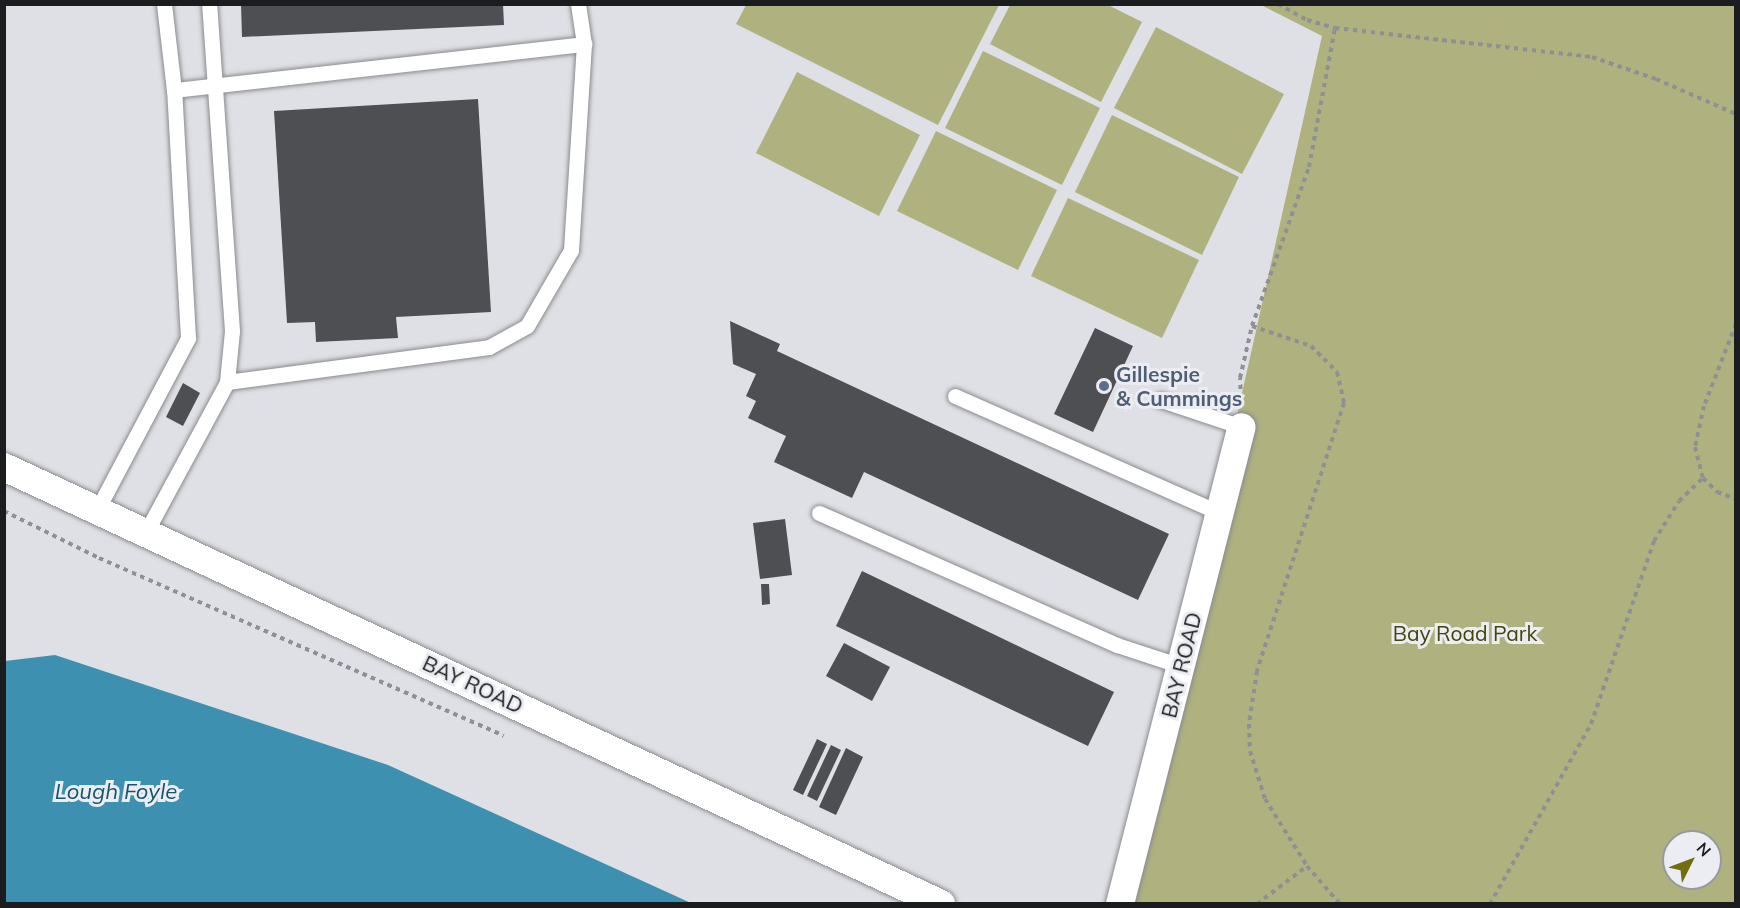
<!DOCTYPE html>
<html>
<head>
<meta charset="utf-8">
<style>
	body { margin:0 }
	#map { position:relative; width:1740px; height:908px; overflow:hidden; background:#dee0e5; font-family:Mulish,sans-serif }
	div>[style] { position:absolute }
	.green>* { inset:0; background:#afb17f }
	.water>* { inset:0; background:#3e90b0 }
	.building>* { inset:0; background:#4d4f52 }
	.path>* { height:4px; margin-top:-2px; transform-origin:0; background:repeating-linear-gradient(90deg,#8f9094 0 4.5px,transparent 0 9px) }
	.roads { filter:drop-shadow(0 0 2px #8a8b8f) drop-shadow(0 0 2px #8a8b8f) }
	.lane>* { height:15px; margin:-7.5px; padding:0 7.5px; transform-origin:7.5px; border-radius:7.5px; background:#fff }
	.street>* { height:28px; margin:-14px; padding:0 14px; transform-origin:14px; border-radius:14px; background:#fff }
	.dots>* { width:16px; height:16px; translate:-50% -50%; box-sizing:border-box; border:3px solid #ecedf2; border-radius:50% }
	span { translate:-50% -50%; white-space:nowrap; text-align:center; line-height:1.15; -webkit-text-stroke:6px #ecedf2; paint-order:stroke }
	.service-label { font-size:21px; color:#4e5e75; font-weight:700 }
	.left { translate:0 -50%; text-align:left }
	.park-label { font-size:21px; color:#44450e }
	.street-label { font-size:21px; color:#1b1c1d }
	.water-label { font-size:22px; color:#15566d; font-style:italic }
	.frame { position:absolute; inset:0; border:6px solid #1b1c1d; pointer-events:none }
	.north { position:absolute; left:1662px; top:830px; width:60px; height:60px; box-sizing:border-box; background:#ecedf2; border:2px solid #98999d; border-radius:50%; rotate:48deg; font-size:16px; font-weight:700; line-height:24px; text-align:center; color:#1b1c1d }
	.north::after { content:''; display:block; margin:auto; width:21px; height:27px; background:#736e0d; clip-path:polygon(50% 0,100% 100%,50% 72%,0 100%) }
</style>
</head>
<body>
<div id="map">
	<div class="green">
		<div style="clip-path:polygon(746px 5px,746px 4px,999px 5px,938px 125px,736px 24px)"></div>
		<div style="clip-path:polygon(1010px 5px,1108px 5px,1142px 22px,1101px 102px,990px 44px)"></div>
		<div style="clip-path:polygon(evenodd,1261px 5px,1735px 5px,1735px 903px,1131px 904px,1154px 786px,1322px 36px,1261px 5px,1674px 842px,1710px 842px,1710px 878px,1674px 878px,1674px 842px)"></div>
		<div style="clip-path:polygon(1156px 27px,1284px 94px,1242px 174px,1114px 108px)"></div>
		<div style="clip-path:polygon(983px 51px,1100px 108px,1062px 185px,945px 128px)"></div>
		<div style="clip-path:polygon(797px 72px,920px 135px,879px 216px,756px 153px)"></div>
		<div style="clip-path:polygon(1112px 115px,1239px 177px,1202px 255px,1075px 192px)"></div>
		<div style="clip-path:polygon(936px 131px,1057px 190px,1018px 270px,897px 211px)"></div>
		<div style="clip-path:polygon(1068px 198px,1199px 260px,1162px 338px,1031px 276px)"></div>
	</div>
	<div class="water">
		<div style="clip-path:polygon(55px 655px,388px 765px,691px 903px,5px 903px,5px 661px)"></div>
	</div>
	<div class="building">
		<div style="clip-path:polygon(241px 4px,503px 4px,504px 25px,242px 37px)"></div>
		<div style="clip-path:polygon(478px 99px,491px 312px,396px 317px,398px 338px,316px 342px,315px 322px,287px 323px,274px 111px)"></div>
		<div style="clip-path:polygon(730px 321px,780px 344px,777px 351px,1169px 534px,1138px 600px,864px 472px,852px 498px,774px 462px,786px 436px,748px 418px,756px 401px,746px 396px,756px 374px,733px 364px)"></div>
		<div style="clip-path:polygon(1095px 328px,1133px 346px,1093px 432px,1054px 414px)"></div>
		<div style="clip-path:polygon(183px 383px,200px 393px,183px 426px,166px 417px)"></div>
		<div style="clip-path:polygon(785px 519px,792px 575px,760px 579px,753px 523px)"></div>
		<div style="clip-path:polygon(862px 571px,1114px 692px,1088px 746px,836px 626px)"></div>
		<div style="clip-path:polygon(761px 584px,769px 584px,770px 604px,762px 605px)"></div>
		<div style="clip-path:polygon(844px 643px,890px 667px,872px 701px,826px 676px)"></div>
		<div style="clip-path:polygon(817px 739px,827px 744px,803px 795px,793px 790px)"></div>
		<div style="clip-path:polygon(831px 745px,841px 750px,817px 801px,807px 796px)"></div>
		<div style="clip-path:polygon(846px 748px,863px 757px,836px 815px,819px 807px)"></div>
	</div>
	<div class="path">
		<div style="left:1278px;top:4px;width:33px;rotate:29deg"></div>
		<div style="left:1307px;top:20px;width:29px;rotate:16deg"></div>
		<div style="left:1335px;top:28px;width:259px;rotate:6.4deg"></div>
		<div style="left:1592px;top:57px;width:68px;rotate:19deg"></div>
		<div style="left:1656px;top:79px;width:87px;rotate:23.6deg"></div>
		<div style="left:1736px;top:324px;width:88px;rotate:111.3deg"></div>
		<div style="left:1704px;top:406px;width:42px;rotate:102.4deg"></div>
		<div style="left:1695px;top:447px;width:32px;rotate:76deg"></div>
		<div style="left:1703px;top:478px;width:20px;rotate:45deg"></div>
		<div style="left:1717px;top:492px;width:20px;rotate:20deg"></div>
		<div style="left:1252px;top:326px;width:62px;rotate:18.7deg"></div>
		<div style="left:1311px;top:346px;width:37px;rotate:45deg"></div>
		<div style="left:1337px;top:372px;width:32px;rotate:77deg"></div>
		<div style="left:1344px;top:403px;width:282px;rotate:108deg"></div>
		<div style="left:1257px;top:671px;width:54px;rotate:98.6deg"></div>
		<div style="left:1249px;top:724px;width:27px;rotate:88deg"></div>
		<div style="left:1250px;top:751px;width:50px;rotate:72.6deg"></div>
		<div style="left:1265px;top:799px;width:79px;rotate:57.9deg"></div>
		<div style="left:1307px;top:866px;width:50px;rotate:49deg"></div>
		<div style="left:1241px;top:398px;width:20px;rotate:-93deg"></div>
		<div style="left:1240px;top:378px;width:53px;rotate:-77deg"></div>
		<div style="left:1252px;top:326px;width:169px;rotate:-70.3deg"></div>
		<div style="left:1309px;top:167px;width:141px;rotate:-79.4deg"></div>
		<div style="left:4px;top:511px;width:106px;rotate:26.3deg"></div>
		<div style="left:99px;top:558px;width:442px;rotate:23.7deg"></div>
		<div style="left:1257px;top:904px;width:63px;rotate:-37.2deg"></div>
		<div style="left:1490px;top:904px;width:206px;rotate:-60.7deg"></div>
		<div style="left:1591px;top:724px;width:194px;rotate:-71deg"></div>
		<div style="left:1654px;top:541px;width:47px;rotate:-58deg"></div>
		<div style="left:1679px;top:501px;width:33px;rotate:-44deg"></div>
	</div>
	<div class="roads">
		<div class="lane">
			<div style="left:164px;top:4px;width:87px;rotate:83.4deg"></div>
			<div style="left:227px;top:382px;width:264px;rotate:-7.6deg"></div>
			<div style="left:489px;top:347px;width:43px;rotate:-28.9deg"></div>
			<div style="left:527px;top:326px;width:88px;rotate:-59.9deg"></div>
			<div style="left:571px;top:250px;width:206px;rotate:-86.4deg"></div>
			<div style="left:584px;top:44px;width:40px;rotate:-98.5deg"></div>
			<div style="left:955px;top:396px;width:290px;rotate:23.8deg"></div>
			<div style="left:1161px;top:400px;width:85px;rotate:18.4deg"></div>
			<div style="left:97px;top:510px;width:195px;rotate:-62.1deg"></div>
			<div style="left:188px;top:338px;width:248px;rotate:-93.2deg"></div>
			<div style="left:174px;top:90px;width:413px;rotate:-6.4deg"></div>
			<div style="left:819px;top:513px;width:326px;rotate:23.9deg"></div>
			<div style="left:1117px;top:645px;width:67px;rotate:18.2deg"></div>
			<div style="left:146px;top:532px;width:170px;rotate:-61.6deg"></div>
			<div style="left:227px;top:382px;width:51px;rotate:-84.4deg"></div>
			<div style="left:232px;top:331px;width:328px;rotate:-94deg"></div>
		</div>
		<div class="street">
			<div style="left:4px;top:467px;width:1034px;rotate:25deg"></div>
			<div style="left:1120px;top:904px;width:492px;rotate:-75.7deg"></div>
		</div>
	</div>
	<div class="dots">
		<div style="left:1104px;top:386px;background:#5c6f8a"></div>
	</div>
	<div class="service-label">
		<span class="left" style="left:1116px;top:386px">Gillespie<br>&amp; Cummings</span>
	</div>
	<div class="park-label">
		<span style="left:1465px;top:633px">Bay Road Park</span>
	</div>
	<div class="street-label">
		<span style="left:1181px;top:665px;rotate:-76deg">BAY ROAD</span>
		<span style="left:473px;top:684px;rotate:25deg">BAY ROAD</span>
	</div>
	<div class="water-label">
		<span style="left:116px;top:792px">Lough Foyle</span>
	</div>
	<div class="frame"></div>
	<div class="north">N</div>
</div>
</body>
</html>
